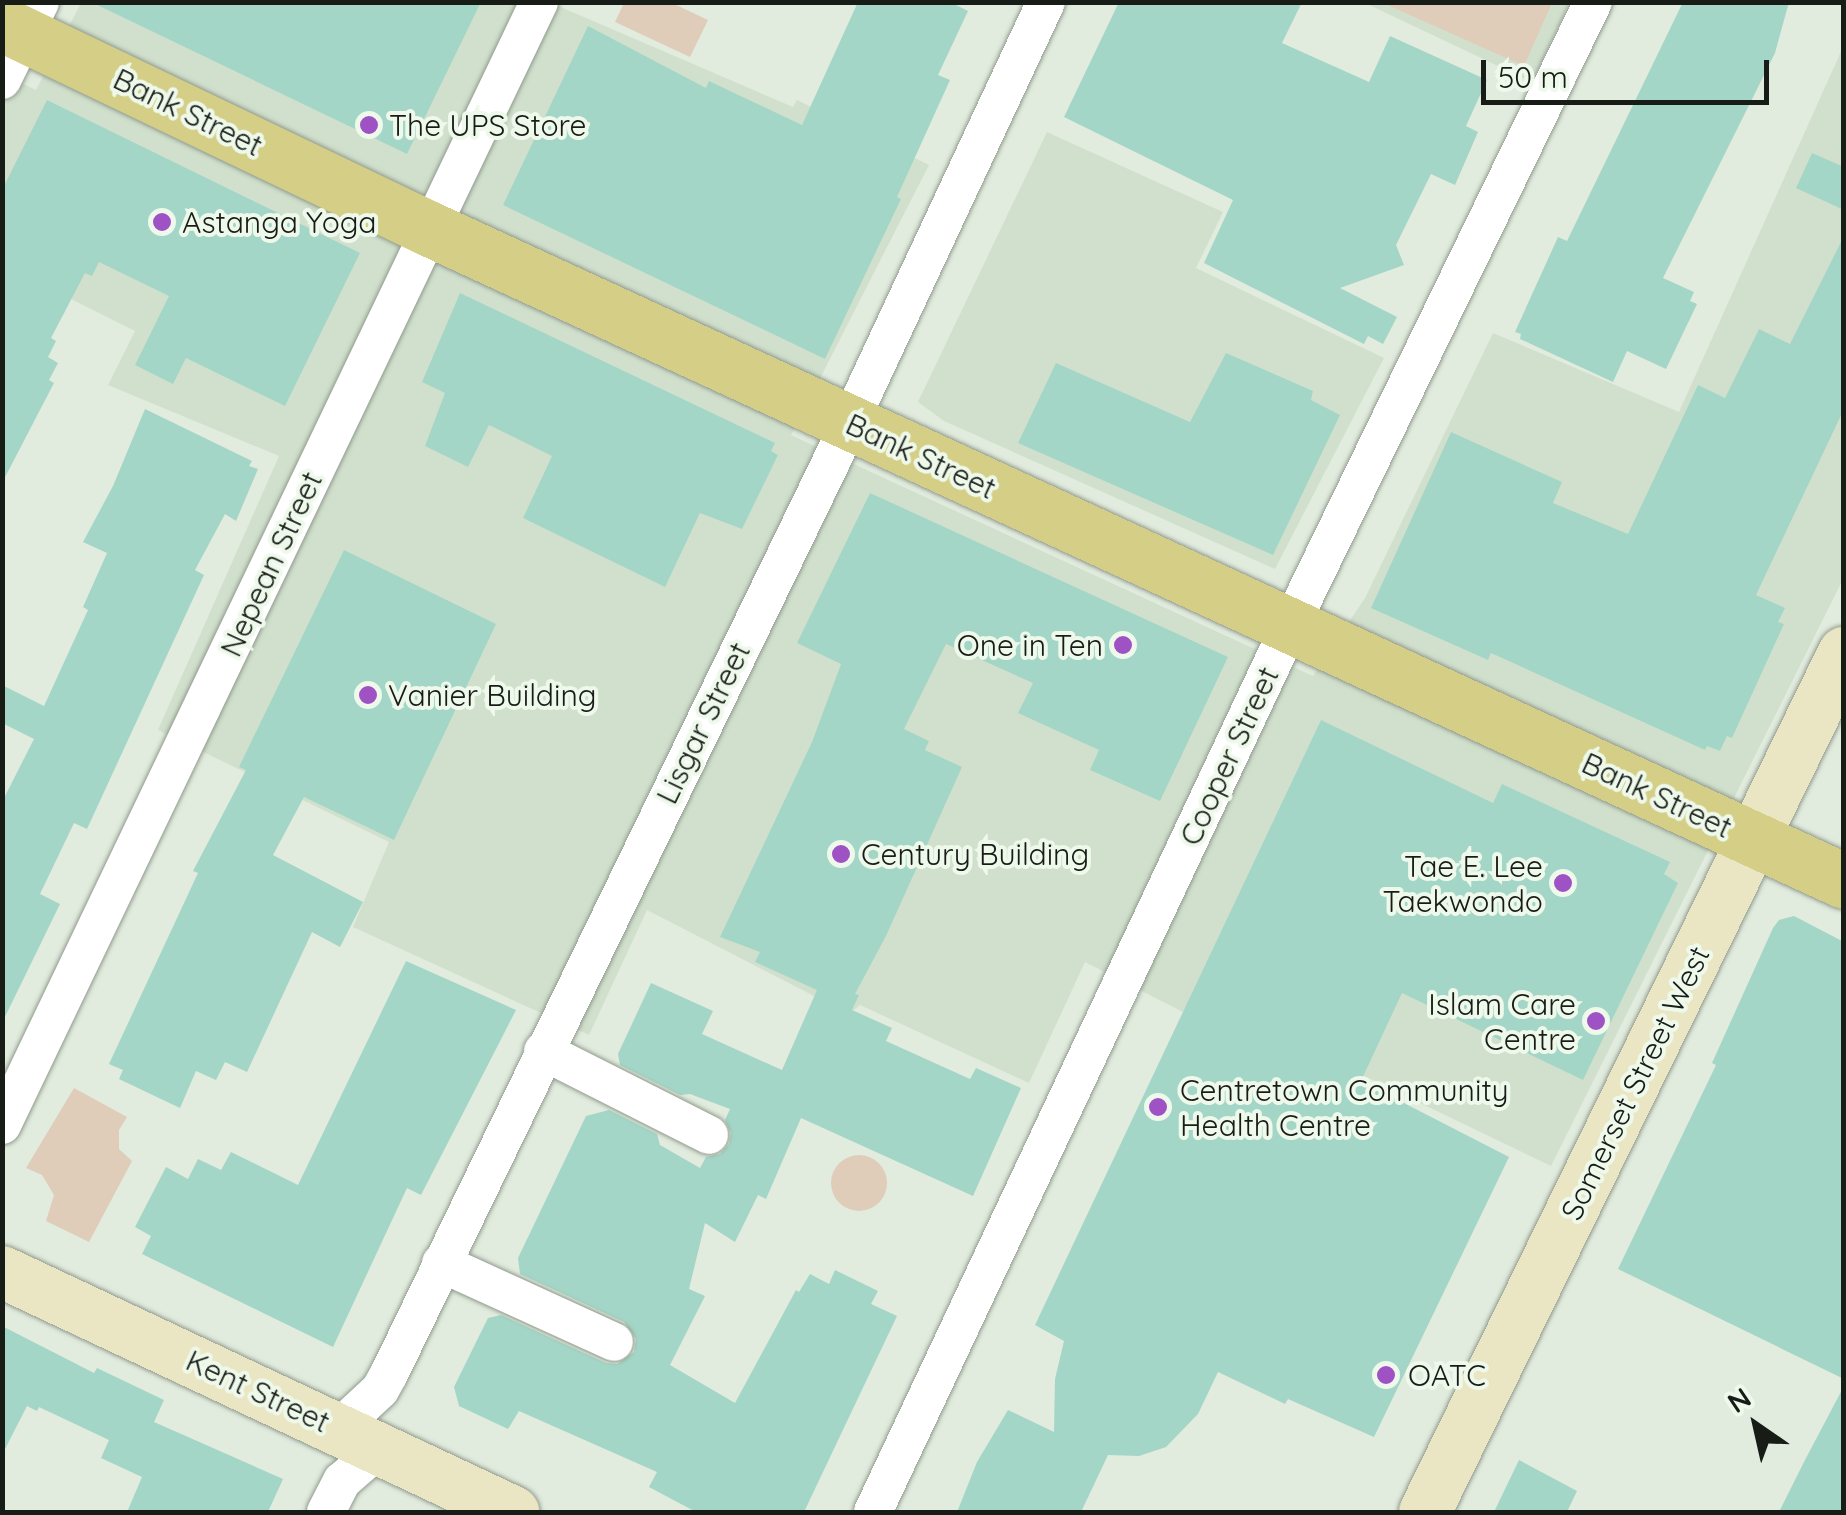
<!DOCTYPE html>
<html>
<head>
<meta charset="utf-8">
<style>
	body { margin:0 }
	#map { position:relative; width:1846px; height:1515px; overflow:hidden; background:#e1ebde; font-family:Quicksand,sans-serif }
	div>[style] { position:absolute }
	.built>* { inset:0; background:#d1e0cd }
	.green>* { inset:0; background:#e0cdb9 }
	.round { border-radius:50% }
	.building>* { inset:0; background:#a4d6c7 }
	.roads { filter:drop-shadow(0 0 2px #909a8d) drop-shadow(0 0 2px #909a8d) }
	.minor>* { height:38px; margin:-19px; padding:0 19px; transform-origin:19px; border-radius:19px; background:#fff }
	.secondary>* { height:52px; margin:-26px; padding:0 26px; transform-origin:26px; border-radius:26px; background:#eae6c3 }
	.primary>* { height:55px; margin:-27.5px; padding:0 27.5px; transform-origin:27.5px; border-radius:27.5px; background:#d4ce87 }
	.dots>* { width:28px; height:28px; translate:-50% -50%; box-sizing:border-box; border:5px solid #eef9eb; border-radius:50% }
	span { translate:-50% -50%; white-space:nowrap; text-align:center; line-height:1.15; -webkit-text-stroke:8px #eef9eb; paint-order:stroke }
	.street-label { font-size:30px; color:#181c17 }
	.poi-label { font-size:30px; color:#181c17 }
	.left { translate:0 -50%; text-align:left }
	.right { translate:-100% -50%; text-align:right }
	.frame { position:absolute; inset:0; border:5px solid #181c17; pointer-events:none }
	.north { position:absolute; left:1706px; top:1375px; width:100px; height:100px; -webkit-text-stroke:8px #eef9eb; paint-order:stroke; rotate:326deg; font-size:28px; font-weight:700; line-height:40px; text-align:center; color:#181c17 }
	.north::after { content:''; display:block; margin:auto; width:35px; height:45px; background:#181c17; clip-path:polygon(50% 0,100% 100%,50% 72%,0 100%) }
	.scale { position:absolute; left:1481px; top:60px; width:288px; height:45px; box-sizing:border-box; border:5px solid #181c17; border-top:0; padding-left:12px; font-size:30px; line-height:35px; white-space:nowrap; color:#181c17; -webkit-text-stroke:8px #eef9eb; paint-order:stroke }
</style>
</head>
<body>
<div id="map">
	<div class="built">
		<div style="clip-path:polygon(549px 2px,793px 107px,797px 100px,929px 165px,791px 435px,1313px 676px,1365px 598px,1493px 333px,1679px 412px,1843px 47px,1843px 579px,1551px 1166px,1358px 1073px,1340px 1092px,1085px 962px,1029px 1083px,860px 1005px,849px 1014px,647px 910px,589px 1035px,353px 927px,389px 842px,158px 730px,279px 456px,108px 385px,135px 331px,3px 265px,2px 74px,36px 90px,81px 3px)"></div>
		<div style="clip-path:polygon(1365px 3px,1569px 3px,1532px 82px)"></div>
		<div style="clip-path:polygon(1047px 132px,1223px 212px,1196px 268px,1384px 358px,1275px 569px,944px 421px,918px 402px)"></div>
	</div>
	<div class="green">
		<div style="clip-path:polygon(624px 3px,672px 3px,708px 20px,690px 57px,615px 22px)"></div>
		<div style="clip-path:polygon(1383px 3px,1552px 3px,1524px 66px)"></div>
		<div style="clip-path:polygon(74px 1088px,127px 1117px,119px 1130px,119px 1149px,132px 1161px,89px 1242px,46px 1221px,54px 1195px,42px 1175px,26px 1168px)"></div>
		<div class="round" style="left:831px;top:1155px;width:56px;height:56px"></div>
	</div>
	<div class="building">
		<div style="clip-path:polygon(91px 2px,481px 2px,407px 154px)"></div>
		<div style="clip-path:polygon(858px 2px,950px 2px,968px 11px,938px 75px,950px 80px,897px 197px,901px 199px,825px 359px,503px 205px,588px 26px,706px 88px,709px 81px,802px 125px)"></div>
		<div style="clip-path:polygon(1119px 2px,1302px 2px,1282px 43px,1369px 82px,1390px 36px,1487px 80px,1466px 126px,1478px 132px,1455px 185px,1431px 174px,1396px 245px,1404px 265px,1340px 288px,1397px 317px,1383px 344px,1368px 336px,1364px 344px,1204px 263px,1233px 200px,1064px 117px)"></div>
		<div style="clip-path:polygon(1683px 2px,1789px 2px,1775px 53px,1663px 278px,1694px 292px,1690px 301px,1697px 304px,1666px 369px,1627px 351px,1613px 382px,1520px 339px,1521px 334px,1515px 332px,1558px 237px,1567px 241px)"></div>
		<div style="clip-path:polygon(47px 100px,360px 253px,285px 406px,186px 358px,173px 384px,135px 365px,169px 296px,99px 262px,92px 276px,85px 273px,51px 338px,56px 341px,48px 357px,58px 363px,49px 380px,54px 383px,2px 483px,2px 190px)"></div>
		<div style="clip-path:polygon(1812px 153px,1844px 167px,1844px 210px,1796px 188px)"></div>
		<div style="clip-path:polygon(1844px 236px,1844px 409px,1756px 595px,1785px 608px,1778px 622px,1784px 624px,1732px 738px,1727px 736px,1720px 751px,1707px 746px,1705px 750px,1491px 653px,1488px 660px,1371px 608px,1451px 432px,1562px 482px,1553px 503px,1628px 534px,1698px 385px,1725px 398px,1759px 329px,1790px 344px)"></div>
		<div style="clip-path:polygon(460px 293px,775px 443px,771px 451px,778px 455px,742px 529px,700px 513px,665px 587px,523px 518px,552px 456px,489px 425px,468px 467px,425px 446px,445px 393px,422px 382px)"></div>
		<div style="clip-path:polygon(1226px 353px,1313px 391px,1311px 400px,1340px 415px,1273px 555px,1018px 443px,1056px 363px,1190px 422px)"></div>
		<div style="clip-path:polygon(145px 409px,252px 461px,249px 466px,258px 469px,236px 521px,225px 514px,195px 570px,204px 575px,87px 829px,74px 823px,40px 894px,60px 904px,2px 1023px,2px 802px,34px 739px,2px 723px,2px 685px,44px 706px,88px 610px,83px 607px,107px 553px,83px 542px,113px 486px)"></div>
		<div style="clip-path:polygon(870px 493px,1228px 657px,1160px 801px,1090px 770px,1099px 750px,1018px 713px,1033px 683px,946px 644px,904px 729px,929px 741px,925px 750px,962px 767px,886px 936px,855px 994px,859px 995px,852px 1010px,892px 1028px,886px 1041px,970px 1079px,976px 1068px,1021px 1088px,973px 1196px,801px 1118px,766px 1199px,758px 1195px,735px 1242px,705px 1223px,689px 1289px,705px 1296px,670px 1365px,735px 1403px,796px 1290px,799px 1292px,810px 1274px,829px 1284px,835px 1270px,878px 1291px,871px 1304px,897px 1316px,804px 1512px,696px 1512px,649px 1487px,657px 1472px,519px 1411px,508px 1429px,459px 1406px,454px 1387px,488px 1318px,501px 1315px,606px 1363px,617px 1364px,634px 1352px,636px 1339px,624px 1322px,520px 1274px,518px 1258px,586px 1116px,609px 1110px,657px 1134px,660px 1145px,700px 1168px,706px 1157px,720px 1154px,729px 1144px,731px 1133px,725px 1120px,730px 1109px,690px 1094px,680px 1095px,620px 1065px,618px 1054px,651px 983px,713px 1011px,702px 1034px,782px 1070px,817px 990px,755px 962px,760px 952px,720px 937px,812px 742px,841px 664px,797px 643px)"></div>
		<div style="clip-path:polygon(344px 550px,496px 624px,394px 840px,304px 797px,273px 855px,363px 902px,340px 947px,312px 932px,247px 1072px,225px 1062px,216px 1080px,196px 1071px,180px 1108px,119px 1079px,123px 1070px,109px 1064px,198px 873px,193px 871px,246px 770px,239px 767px)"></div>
		<div style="clip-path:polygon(1321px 720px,1493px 803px,1502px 784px,1670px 862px,1664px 874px,1678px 883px,1583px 1080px,1402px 993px,1361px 1081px,1509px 1157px,1374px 1437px,1288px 1399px,1285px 1404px,1218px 1372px,1198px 1414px,1166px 1447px,1139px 1456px,1108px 1455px,1081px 1512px,957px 1512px,977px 1462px,1008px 1410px,1054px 1432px,1055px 1379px,1064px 1341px,1035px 1325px)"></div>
		<div style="clip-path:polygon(1794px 916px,1844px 942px,1844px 1379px,1618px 1269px,1716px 1065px,1712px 1063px,1773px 928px,1779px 920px)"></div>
		<div style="clip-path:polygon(406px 961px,516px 1010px,421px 1195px,407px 1188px,333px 1347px,142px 1254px,151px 1236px,135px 1227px,166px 1167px,188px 1179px,198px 1159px,221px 1170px,231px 1152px,298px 1185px)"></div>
		<div style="clip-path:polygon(2px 1326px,94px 1373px,97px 1368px,164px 1400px,154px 1422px,283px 1479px,268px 1512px,127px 1512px,142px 1477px,101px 1458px,109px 1440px,39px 1407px,37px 1411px,27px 1406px,2px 1455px)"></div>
		<div style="clip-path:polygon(1844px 1386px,1844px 1512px,1779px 1512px,1805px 1460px)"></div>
		<div style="clip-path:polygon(1519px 1460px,1577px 1491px,1567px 1512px,1494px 1512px)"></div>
	</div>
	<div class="roads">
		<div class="minor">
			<div style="left:2px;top:80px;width:87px;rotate:-64deg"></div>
			<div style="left:543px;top:1051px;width:186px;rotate:26.8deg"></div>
			<div style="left:2px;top:1125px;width:1245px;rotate:-64.44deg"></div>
			<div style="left:441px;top:1263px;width:190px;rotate:24.5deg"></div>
			<div style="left:338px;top:1429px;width:57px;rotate:-42.9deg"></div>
			<div style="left:380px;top:1390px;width:18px;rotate:-61deg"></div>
			<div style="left:389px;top:1374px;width:1011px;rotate:-64.14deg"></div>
			<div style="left:830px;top:464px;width:510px;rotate:-64.94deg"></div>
			<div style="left:326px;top:1512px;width:35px;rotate:-63deg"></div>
			<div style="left:342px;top:1481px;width:50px;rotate:-41deg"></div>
			<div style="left:873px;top:1512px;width:979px;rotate:-64.8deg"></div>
			<div style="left:1290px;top:626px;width:694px;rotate:-64.1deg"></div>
		</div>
		<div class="secondary">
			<div style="left:2px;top:1272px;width:565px;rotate:25.16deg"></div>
			<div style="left:1425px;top:1512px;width:956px;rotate:-64deg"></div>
		</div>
		<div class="primary">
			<div style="left:2px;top:24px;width:475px;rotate:25.6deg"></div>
			<div style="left:430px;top:229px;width:1557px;rotate:24.75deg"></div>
		</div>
	</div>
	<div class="dots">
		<div style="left:369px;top:125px;background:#9e52c4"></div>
		<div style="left:162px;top:222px;background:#9e52c4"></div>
		<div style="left:1123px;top:645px;background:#9e52c4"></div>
		<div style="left:368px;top:695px;background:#9e52c4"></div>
		<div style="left:841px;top:854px;background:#9e52c4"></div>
		<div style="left:1563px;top:883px;background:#9e52c4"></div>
		<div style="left:1596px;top:1021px;background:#9e52c4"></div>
		<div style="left:1158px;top:1107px;background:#9e52c4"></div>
		<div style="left:1386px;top:1375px;background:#9e52c4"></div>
	</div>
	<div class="street-label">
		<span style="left:188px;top:112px;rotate:26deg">Bank Street</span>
		<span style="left:921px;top:456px;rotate:25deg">Bank Street</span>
		<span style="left:271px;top:564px;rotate:-65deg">Nepean Street</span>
		<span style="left:703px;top:723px;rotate:-64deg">Lisgar Street</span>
		<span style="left:1229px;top:756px;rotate:-65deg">Cooper Street</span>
		<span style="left:1657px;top:795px;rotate:25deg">Bank Street</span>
		<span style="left:1635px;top:1083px;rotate:-64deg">Somerset Street West</span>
		<span style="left:258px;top:1391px;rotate:25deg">Kent Street</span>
	</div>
	<div class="poi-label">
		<span class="left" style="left:389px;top:125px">The UPS Store</span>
		<span class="left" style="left:182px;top:222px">Astanga Yoga</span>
		<span class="right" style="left:1103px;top:645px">One in Ten</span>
		<span class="left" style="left:388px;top:695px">Vanier Building</span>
		<span class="left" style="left:861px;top:854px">Century Building</span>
		<span class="right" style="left:1543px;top:883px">Tae E. Lee<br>Taekwondo</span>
		<span class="right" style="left:1576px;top:1021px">Islam Care<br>Centre</span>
		<span class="left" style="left:1180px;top:1107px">Centretown Community<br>Health Centre</span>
		<span class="left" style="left:1408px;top:1375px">OATC</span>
	</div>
	<div class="frame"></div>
	<div class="north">N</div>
	<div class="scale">50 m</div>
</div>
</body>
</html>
